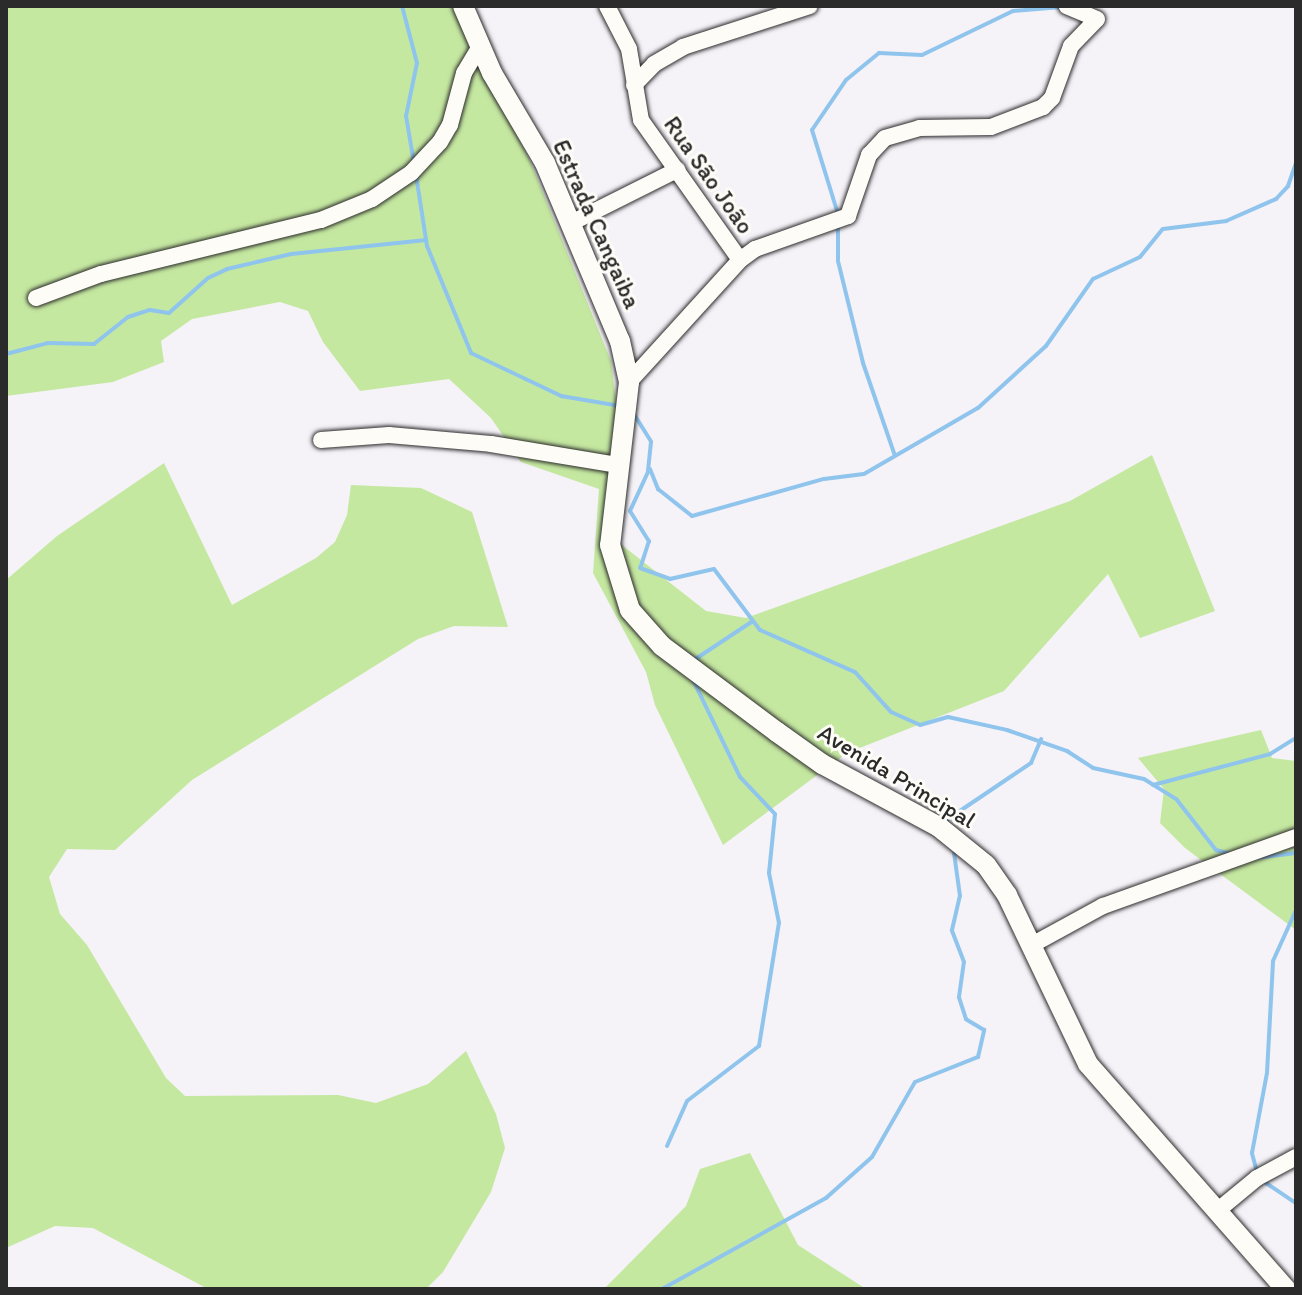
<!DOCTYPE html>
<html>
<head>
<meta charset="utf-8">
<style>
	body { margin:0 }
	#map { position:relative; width:1302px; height:1295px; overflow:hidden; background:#f5f2f8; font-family:Itim,sans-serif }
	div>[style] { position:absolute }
	.green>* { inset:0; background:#c5e8a1 }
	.stream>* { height:4px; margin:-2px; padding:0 2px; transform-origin:2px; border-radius:2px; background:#8fc4ed }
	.roads { filter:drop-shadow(0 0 2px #2b2b2b) drop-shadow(0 0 2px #2b2b2b) }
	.minor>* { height:16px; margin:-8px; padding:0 8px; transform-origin:8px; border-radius:8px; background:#fdfcf7 }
	.tertiary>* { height:20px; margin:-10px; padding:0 10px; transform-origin:10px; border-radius:10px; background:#fdfcf7 }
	span { translate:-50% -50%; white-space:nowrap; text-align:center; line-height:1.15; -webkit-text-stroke:6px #fdfcf7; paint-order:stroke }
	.street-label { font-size:24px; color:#2b2b2b }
	.frame { position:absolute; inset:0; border:8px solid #2b2b2b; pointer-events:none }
</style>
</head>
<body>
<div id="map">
	<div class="green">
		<div style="clip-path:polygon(6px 6px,453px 6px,531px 163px,611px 361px,617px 409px,618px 542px,706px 611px,746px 618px,1070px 501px,1152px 455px,1215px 611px,1140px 638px,1108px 574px,1004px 691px,847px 753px,723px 845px,655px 705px,646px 672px,593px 573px,599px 489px,521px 462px,491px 418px,449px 379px,360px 391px,323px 342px,308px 311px,280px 302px,192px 319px,161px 341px,164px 362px,113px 382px,6px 396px)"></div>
		<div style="clip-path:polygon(164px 463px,232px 605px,316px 558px,335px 542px,347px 515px,351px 485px,421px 488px,472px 512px,508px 627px,454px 626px,418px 639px,192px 780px,115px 850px,67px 849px,49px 877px,60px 914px,87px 945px,166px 1078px,185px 1096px,338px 1095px,376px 1103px,428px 1084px,466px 1051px,496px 1114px,505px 1148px,491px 1192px,443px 1272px,426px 1289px,208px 1289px,93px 1228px,55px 1226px,6px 1248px,6px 580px,57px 536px)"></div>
		<div style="clip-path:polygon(1261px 730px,1272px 758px,1296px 761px,1296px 930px,1185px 848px,1160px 823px,1164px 789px,1138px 758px)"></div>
		<div style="clip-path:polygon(750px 1153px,798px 1245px,866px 1289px,604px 1289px,686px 1206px,700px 1169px)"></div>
	</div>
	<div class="stream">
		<div style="left:402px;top:6px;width:59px;rotate:75.3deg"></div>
		<div style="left:417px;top:63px;width:54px;rotate:101.7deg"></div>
		<div style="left:406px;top:116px;width:48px;rotate:80.3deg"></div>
		<div style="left:416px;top:175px;width:72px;rotate:81.2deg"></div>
		<div style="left:427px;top:246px;width:116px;rotate:67.6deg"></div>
		<div style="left:471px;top:353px;width:100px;rotate:25.5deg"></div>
		<div style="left:561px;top:396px;width:60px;rotate:9.6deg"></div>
		<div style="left:838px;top:214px;width:88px;rotate:-107.2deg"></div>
		<div style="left:812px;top:130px;width:60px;rotate:-55.8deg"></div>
		<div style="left:846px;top:80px;width:43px;rotate:-39.3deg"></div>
		<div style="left:879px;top:53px;width:43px;rotate:2.7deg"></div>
		<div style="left:922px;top:55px;width:101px;rotate:-25.8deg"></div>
		<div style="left:1013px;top:11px;width:49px;rotate:-4.7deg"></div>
		<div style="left:838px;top:223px;width:38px;rotate:90deg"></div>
		<div style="left:838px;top:261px;width:105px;rotate:76.2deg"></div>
		<div style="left:863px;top:363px;width:98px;rotate:71deg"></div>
		<div style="left:6px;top:354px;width:43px;rotate:-14.7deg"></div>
		<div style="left:48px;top:343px;width:46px;rotate:1.2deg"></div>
		<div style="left:94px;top:344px;width:43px;rotate:-38.5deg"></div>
		<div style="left:128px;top:317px;width:23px;rotate:-18deg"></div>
		<div style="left:150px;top:310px;width:19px;rotate:9deg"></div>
		<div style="left:169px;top:313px;width:52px;rotate:-41.9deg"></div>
		<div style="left:208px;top:278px;width:21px;rotate:-25deg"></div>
		<div style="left:227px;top:269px;width:66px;rotate:-13.2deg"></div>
		<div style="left:291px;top:254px;width:136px;rotate:-5.9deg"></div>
		<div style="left:632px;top:411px;width:36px;rotate:58deg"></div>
		<div style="left:651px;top:442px;width:30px;rotate:96deg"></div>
		<div style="left:648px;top:472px;width:43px;rotate:114.8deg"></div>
		<div style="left:630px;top:511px;width:36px;rotate:58deg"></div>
		<div style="left:649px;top:541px;width:28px;rotate:108deg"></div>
		<div style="left:640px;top:568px;width:32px;rotate:20deg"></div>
		<div style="left:670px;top:579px;width:45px;rotate:-12.8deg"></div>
		<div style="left:714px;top:569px;width:76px;rotate:53deg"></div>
		<div style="left:760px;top:630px;width:104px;rotate:23.9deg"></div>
		<div style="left:855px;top:672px;width:54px;rotate:48deg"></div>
		<div style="left:891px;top:712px;width:32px;rotate:24deg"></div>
		<div style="left:920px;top:725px;width:29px;rotate:-16deg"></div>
		<div style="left:948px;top:717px;width:60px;rotate:12.4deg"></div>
		<div style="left:1007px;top:730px;width:64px;rotate:19.3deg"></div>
		<div style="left:1067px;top:751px;width:31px;rotate:33deg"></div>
		<div style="left:1093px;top:768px;width:52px;rotate:12.2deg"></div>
		<div style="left:1144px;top:779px;width:39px;rotate:32deg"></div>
		<div style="left:1177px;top:800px;width:63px;rotate:52deg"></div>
		<div style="left:1216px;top:850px;width:16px;rotate:15deg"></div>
		<div style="left:650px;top:469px;width:22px;rotate:68deg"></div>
		<div style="left:658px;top:489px;width:43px;rotate:38.5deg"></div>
		<div style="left:692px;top:516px;width:137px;rotate:-15.7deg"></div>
		<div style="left:824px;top:479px;width:40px;rotate:-7.1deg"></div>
		<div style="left:864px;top:474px;width:132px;rotate:-30.1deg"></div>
		<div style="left:978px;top:408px;width:92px;rotate:-42.4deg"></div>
		<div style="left:1046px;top:346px;width:82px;rotate:-55deg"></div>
		<div style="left:1093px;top:279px;width:52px;rotate:-25.1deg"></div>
		<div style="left:1140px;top:257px;width:36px;rotate:-51deg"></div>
		<div style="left:1163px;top:229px;width:64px;rotate:-7.2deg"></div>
		<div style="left:1226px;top:221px;width:55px;rotate:-23.7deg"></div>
		<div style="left:1276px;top:199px;width:18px;rotate:-47deg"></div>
		<div style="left:1288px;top:186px;width:24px;rotate:-71deg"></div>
		<div style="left:697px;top:658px;width:67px;rotate:-33.5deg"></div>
		<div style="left:1153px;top:785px;width:121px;rotate:-14.8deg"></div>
		<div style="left:1270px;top:754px;width:31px;rotate:-32deg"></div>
		<div style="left:945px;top:821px;width:104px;rotate:-34deg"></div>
		<div style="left:1031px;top:763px;width:26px;rotate:-67deg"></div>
		<div style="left:1255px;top:858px;width:41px;rotate:-7deg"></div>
		<div style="left:667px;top:1146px;width:49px;rotate:-66deg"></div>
		<div style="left:687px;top:1101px;width:91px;rotate:-37.4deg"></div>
		<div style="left:759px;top:1046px;width:125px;rotate:-80.8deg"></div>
		<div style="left:779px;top:923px;width:51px;rotate:-101.3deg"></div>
		<div style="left:769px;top:873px;width:59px;rotate:-84.2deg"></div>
		<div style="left:775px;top:814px;width:51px;rotate:-133.4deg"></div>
		<div style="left:740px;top:777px;width:106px;rotate:-115.8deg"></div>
		<div style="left:1257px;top:1172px;width:20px;rotate:-105deg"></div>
		<div style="left:1252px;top:1153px;width:81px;rotate:-79.4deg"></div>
		<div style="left:1267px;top:1073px;width:112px;rotate:-86.9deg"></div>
		<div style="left:1273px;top:961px;width:56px;rotate:-65.7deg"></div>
		<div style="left:1266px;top:1183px;width:36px;rotate:34deg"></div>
		<div style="left:662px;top:1289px;width:188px;rotate:-29deg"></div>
		<div style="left:826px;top:1198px;width:62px;rotate:-41.7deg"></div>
		<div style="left:872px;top:1157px;width:86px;rotate:-60.2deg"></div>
		<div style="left:915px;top:1082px;width:68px;rotate:-21.6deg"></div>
		<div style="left:978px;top:1057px;width:28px;rotate:-77deg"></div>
		<div style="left:984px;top:1030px;width:21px;rotate:-149deg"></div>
		<div style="left:966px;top:1019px;width:23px;rotate:-108deg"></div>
		<div style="left:959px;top:997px;width:35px;rotate:-82deg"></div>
		<div style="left:964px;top:962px;width:34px;rotate:-111deg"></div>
		<div style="left:952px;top:930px;width:35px;rotate:-77deg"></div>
		<div style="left:960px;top:896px;width:43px;rotate:-97.9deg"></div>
	</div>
	<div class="roads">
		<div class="minor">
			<div style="left:607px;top:6px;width:48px;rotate:62.9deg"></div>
			<div style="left:629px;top:49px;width:72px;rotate:80.4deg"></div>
			<div style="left:641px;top:120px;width:171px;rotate:54.7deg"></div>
			<div style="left:740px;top:260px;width:165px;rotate:132.3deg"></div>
			<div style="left:634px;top:85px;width:29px;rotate:-46deg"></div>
			<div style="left:654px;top:64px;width:34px;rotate:-30deg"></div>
			<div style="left:683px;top:47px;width:133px;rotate:-17.9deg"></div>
			<div style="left:571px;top:223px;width:119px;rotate:-26.6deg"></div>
			<div style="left:740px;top:260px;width:19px;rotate:-36deg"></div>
			<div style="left:755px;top:249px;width:99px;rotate:-19.5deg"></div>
			<div style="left:848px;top:216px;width:65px;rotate:-71deg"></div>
			<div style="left:869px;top:155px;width:23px;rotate:-47deg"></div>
			<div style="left:885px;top:138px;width:35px;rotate:-16deg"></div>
			<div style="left:919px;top:128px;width:72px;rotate:-0.8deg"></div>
			<div style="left:991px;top:127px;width:56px;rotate:-21deg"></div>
			<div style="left:1043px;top:107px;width:13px;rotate:-45deg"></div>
			<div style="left:1052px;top:98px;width:55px;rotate:-69.9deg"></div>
			<div style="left:1071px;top:46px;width:37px;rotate:-46deg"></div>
			<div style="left:1097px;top:19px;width:33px;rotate:-157deg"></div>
			<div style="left:36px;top:298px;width:69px;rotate:-20.3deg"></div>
			<div style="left:101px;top:274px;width:227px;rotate:-13.8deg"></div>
			<div style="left:321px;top:220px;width:55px;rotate:-22.4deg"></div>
			<div style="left:372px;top:199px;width:47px;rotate:-33.7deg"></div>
			<div style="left:411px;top:173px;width:42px;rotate:-46.9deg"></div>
			<div style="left:440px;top:142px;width:20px;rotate:-60deg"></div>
			<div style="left:450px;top:125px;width:54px;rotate:-74.9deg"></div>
			<div style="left:464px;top:73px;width:31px;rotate:-59deg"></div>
			<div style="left:321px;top:440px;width:68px;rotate:-4.2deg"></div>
			<div style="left:389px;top:435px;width:102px;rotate:5deg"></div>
			<div style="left:491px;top:444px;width:129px;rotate:9.4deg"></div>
			<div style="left:1030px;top:946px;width:83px;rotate:-28.7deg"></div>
			<div style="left:1103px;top:906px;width:205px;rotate:-19.7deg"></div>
			<div style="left:1217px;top:1211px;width:52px;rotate:-39.5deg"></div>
			<div style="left:1257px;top:1178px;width:44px;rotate:-28.3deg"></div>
		</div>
		<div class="tertiary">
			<div style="left:463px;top:6px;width:73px;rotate:66.6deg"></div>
			<div style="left:492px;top:73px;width:104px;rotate:59.5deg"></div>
			<div style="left:545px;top:163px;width:193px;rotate:67.2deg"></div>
			<div style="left:620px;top:341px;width:42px;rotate:77.6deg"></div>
			<div style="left:629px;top:382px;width:164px;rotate:96.6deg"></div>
			<div style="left:610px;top:545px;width:68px;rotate:72.9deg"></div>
			<div style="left:630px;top:610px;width:48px;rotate:48.4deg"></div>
			<div style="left:662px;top:646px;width:144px;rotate:36.8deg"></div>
			<div style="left:777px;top:732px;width:55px;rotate:35.4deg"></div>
			<div style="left:822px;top:764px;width:133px;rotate:28.3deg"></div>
			<div style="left:939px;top:827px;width:60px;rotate:39deg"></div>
			<div style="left:986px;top:865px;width:37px;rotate:55deg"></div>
			<div style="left:1007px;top:895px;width:187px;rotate:64.4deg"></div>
			<div style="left:1088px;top:1064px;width:300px;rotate:48.7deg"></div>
		</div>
	</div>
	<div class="street-label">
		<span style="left:709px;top:175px;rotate:55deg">Rua São João</span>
		<span style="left:597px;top:224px;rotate:66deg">Estrada Cangaiba</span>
		<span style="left:897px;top:776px;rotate:31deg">Avenida Principal</span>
	</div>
	<div class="frame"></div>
</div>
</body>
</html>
